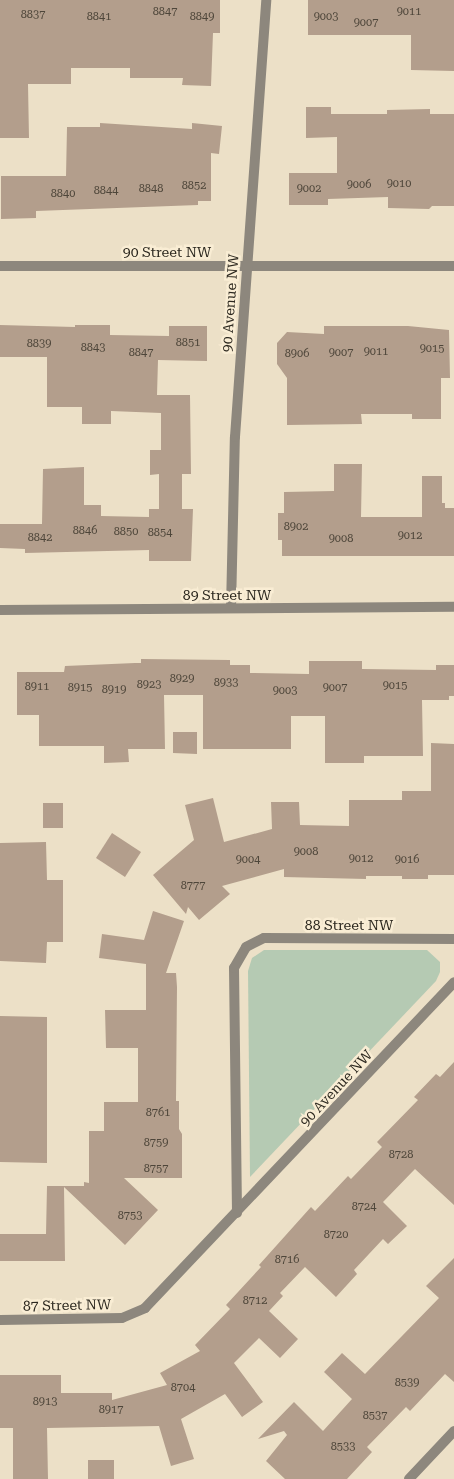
<!DOCTYPE html>
<html>
<head>
<meta charset="utf-8">
<style>
	body { margin:0 }
	#map { position:relative; width:454px; height:1479px; overflow:hidden; background:#ece0c7; font-family:"Roboto Serif",serif }
	div>[style] { position:absolute }
	.green>* { inset:0; background:#b5cab3 }
	.building>* { inset:0; background:#b39e8c }
	.street>* { height:10px; margin:-5px; padding:0 5px; transform-origin:5px; border-radius:5px; background:#8d877d }
	span { translate:-50% -50%; white-space:nowrap; text-align:center; line-height:1.15; -webkit-text-stroke:5px #f9edd4; paint-order:stroke }
	.number-label { font-size:11px; color:#4e463a }
	.number-label span { -webkit-text-stroke-width:0 }
	.street-label { font-size:14px; color:#2c281f }
</style>
</head>
<body>
<div id="map">
	<div class="green">
		<div style="clip-path:polygon(264px 950px,427px 950px,440px 962px,440px 972px,436px 981px,250px 1177px,248px 971px,252px 958px)"></div>
	</div>
	<div class="building">
		<div style="clip-path:polygon(0 0,220px 0,220px 33px,213px 33px,211px 86px,182px 85px,183px 78px,130px 78px,130px 68px,71px 68px,71px 84px,28px 84px,29px 138px,0 138px)"></div>
		<div style="clip-path:polygon(308px 0,454px 0,454px 71px,411px 70px,411px 35px,308px 35px)"></div>
		<div style="clip-path:polygon(306px 107px,331px 107px,331px 114px,387px 114px,387px 110px,430px 109px,430px 114px,454px 114px,454px 206px,432px 206px,429px 209px,388px 208px,388px 197px,328px 199px,328px 205px,289px 205px,289px 173px,337px 173px,337px 137px,306px 138px)"></div>
		<div style="clip-path:polygon(100px 123px,192px 129px,192px 123px,222px 126px,219px 154px,211px 153px,211px 201px,198px 201px,198px 205px,36px 211px,36px 218px,1px 219px,1px 176px,66px 176px,67px 127px,100px 127px)"></div>
		<div style="clip-path:polygon(0 325px,75px 327px,75px 325px,110px 325px,110px 335px,169px 336px,169px 326px,207px 326px,207px 361px,158px 360px,157px 395px,190px 395px,191px 474px,182px 474px,182px 509px,193px 509px,191px 561px,149px 561px,149px 550px,25px 553px,25px 549px,0 548px,0 524px,42px 524px,43px 469px,84px 467px,84px 505px,101px 505px,101px 516px,149px 517px,149px 509px,159px 509px,159px 474px,150px 475px,150px 450px,161px 450px,161px 413px,111px 411px,111px 424px,82px 424px,82px 407px,47px 407px,47px 357px,0 357px)"></div>
		<div style="clip-path:polygon(324px 326px,408px 326px,449px 330px,450px 378px,441px 378px,441px 419px,412px 419px,412px 414px,361px 414px,362px 424px,287px 425px,287px 378px,277px 364px,277px 343px,287px 332px,324px 334px)"></div>
		<div style="clip-path:polygon(334px 464px,362px 464px,361px 517px,422px 517px,422px 476px,442px 476px,442px 503px,445px 503px,445px 508px,454px 508px,454px 556px,282px 556px,282px 540px,278px 540px,278px 513px,284px 513px,284px 492px,334px 491px)"></div>
		<div style="clip-path:polygon(141px 659px,230px 660px,230px 665px,250px 665px,250px 673px,309px 674px,309px 661px,362px 661px,362px 669px,436px 670px,436px 665px,454px 665px,454px 696px,449px 696px,449px 700px,422px 700px,423px 756px,364px 756px,364px 763px,325px 763px,325px 716px,291px 716px,291px 749px,203px 749px,203px 695px,164px 695px,165px 749px,128px 749px,129px 762px,104px 763px,104px 746px,39px 746px,39px 715px,17px 715px,17px 672px,64px 672px,65px 666px,135px 663px,141px 663px)"></div>
		<div style="clip-path:polygon(173px 732px,197px 732px,197px 754px,173px 753px)"></div>
		<div style="clip-path:polygon(431px 743px,454px 744px,454px 875px,428px 875px,428px 879px,402px 879px,402px 876px,366px 876px,366px 879px,284px 877px,284px 869px,222px 886px,230px 894px,199px 920px,188px 907px,186px 914px,153px 875px,194px 840px,185px 805px,213px 798px,224px 842px,272px 829px,271px 802px,299px 802px,300px 825px,349px 826px,349px 800px,402px 800px,402px 791px,431px 791px)"></div>
		<div style="clip-path:polygon(43px 803px,63px 803px,63px 828px,43px 828px)"></div>
		<div style="clip-path:polygon(112px 833px,141px 852px,125px 877px,96px 858px)"></div>
		<div style="clip-path:polygon(46px 842px,47px 880px,63px 880px,63px 942px,47px 942px,46px 963px,0 961px,0 843px)"></div>
		<div style="clip-path:polygon(153px 911px,184px 921px,166px 973px,176px 973px,177px 987px,176px 1101px,179px 1101px,179px 1129px,182px 1134px,182px 1178px,124px 1178px,158px 1210px,125px 1245px,64px 1187px,65px 1261px,0 1261px,0 1234px,46px 1234px,47px 1186px,84px 1186px,84px 1182px,89px 1183px,89px 1131px,104px 1131px,104px 1102px,138px 1102px,138px 1048px,106px 1048px,105px 1010px,146px 1010px,146px 964px,99px 958px,102px 934px,144px 940px)"></div>
		<div style="clip-path:polygon(0 1016px,47px 1017px,47px 1163px,0 1162px)"></div>
		<div style="clip-path:polygon(454px 1062px,454px 1205px,415px 1169px,383px 1202px,407px 1226px,388px 1244px,383px 1239px,354px 1270px,357px 1274px,336px 1297px,305px 1267px,280px 1293px,283px 1296px,269px 1311px,298px 1339px,280px 1358px,259px 1338px,234px 1363px,263px 1402px,242px 1417px,225px 1394px,181px 1419px,194px 1459px,171px 1466px,159px 1426px,47px 1428px,48px 1479px,13px 1479px,13px 1428px,0 1428px,0 1375px,61px 1375px,61px 1393px,112px 1393px,112px 1400px,167px 1385px,160px 1373px,200px 1351px,195px 1345px,230px 1309px,226px 1305px,261px 1267px,259px 1265px,311px 1207px,315px 1211px,348px 1176px,351px 1179px,382px 1147px,377px 1142px,418px 1100px,414px 1097px,436px 1074px,440px 1077px)"></div>
		<div style="clip-path:polygon(454px 1258px,454px 1382px,445px 1374px,410px 1411px,406px 1407px,367px 1447px,372px 1452px,347px 1479px,285px 1479px,266px 1461px,287px 1435px,284px 1431px,258px 1439px,294px 1402px,323px 1431px,352px 1399px,324px 1372px,342px 1353px,365px 1374px,439px 1298px,426px 1286px)"></div>
		<div style="clip-path:polygon(88px 1460px,114px 1460px,114px 1479px,88px 1479px)"></div>
	</div>
	<div class="street">
		<div style="left:0;top:266px;width:454px"></div>
		<div style="left:231px;top:608px;width:171px;rotate:-88.7deg"></div>
		<div style="left:235px;top:437px;width:438px;rotate:-85.9deg"></div>
		<div style="left:0;top:610px;width:454px;rotate:-0.4deg"></div>
		<div style="left:237px;top:1213px;width:245px;rotate:-90.7deg"></div>
		<div style="left:234px;top:968px;width:24px;rotate:-60deg"></div>
		<div style="left:246px;top:947px;width:20px;rotate:-27deg"></div>
		<div style="left:264px;top:938px;width:190px;rotate:0.3deg"></div>
		<div style="left:0;top:1320px;width:122px;rotate:-0.9deg"></div>
		<div style="left:122px;top:1318px;width:25px;rotate:-23deg"></div>
		<div style="left:145px;top:1308px;width:449px;rotate:-46.5deg"></div>
		<div style="left:409px;top:1479px;width:66px;rotate:-46.8deg"></div>
	</div>
	<div class="number-label">
		<span style="left:165px;top:12px">8847</span>
		<span style="left:409px;top:12px">9011</span>
		<span style="left:33px;top:15px">8837</span>
		<span style="left:99px;top:17px">8841</span>
		<span style="left:202px;top:17px">8849</span>
		<span style="left:326px;top:17px">9003</span>
		<span style="left:366px;top:23px">9007</span>
		<span style="left:399px;top:184px">9010</span>
		<span style="left:359px;top:185px">9006</span>
		<span style="left:194px;top:186px">8852</span>
		<span style="left:151px;top:189px">8848</span>
		<span style="left:309px;top:189px">9002</span>
		<span style="left:106px;top:191px">8844</span>
		<span style="left:63px;top:194px">8840</span>
		<span style="left:188px;top:343px">8851</span>
		<span style="left:39px;top:344px">8839</span>
		<span style="left:93px;top:348px">8843</span>
		<span style="left:432px;top:349px">9015</span>
		<span style="left:376px;top:352px">9011</span>
		<span style="left:141px;top:353px">8847</span>
		<span style="left:341px;top:353px">9007</span>
		<span style="left:297px;top:354px">8906</span>
		<span style="left:296px;top:527px">8902</span>
		<span style="left:85px;top:531px">8846</span>
		<span style="left:126px;top:532px">8850</span>
		<span style="left:160px;top:533px">8854</span>
		<span style="left:410px;top:536px">9012</span>
		<span style="left:40px;top:538px">8842</span>
		<span style="left:341px;top:539px">9008</span>
		<span style="left:182px;top:679px">8929</span>
		<span style="left:226px;top:683px">8933</span>
		<span style="left:149px;top:685px">8923</span>
		<span style="left:395px;top:686px">9015</span>
		<span style="left:37px;top:687px">8911</span>
		<span style="left:80px;top:688px">8915</span>
		<span style="left:335px;top:688px">9007</span>
		<span style="left:114px;top:690px">8919</span>
		<span style="left:285px;top:691px">9003</span>
		<span style="left:306px;top:852px">9008</span>
		<span style="left:361px;top:859px">9012</span>
		<span style="left:248px;top:860px">9004</span>
		<span style="left:407px;top:860px">9016</span>
		<span style="left:193px;top:886px">8777</span>
		<span style="left:158px;top:1113px">8761</span>
		<span style="left:156px;top:1143px">8759</span>
		<span style="left:401px;top:1155px">8728</span>
		<span style="left:156px;top:1169px">8757</span>
		<span style="left:364px;top:1207px">8724</span>
		<span style="left:130px;top:1216px">8753</span>
		<span style="left:336px;top:1235px">8720</span>
		<span style="left:287px;top:1260px">8716</span>
		<span style="left:255px;top:1301px">8712</span>
		<span style="left:407px;top:1383px">8539</span>
		<span style="left:183px;top:1388px">8704</span>
		<span style="left:45px;top:1402px">8913</span>
		<span style="left:111px;top:1410px">8917</span>
		<span style="left:375px;top:1416px">8537</span>
		<span style="left:343px;top:1447px">8533</span>
	</div>
	<div class="street-label">
		<span style="left:167px;top:252px">90 Street NW</span>
		<span style="left:230px;top:303px;rotate:-86deg">90 Avenue NW</span>
		<span style="left:227px;top:595px">89 Street NW</span>
		<span style="left:349px;top:925px">88 Street NW</span>
		<span style="left:336px;top:1088px;rotate:-47deg">90 Avenue NW</span>
		<span style="left:67px;top:1305px;rotate:-1deg">87 Street NW</span>
	</div>
</div>
</body>
</html>
